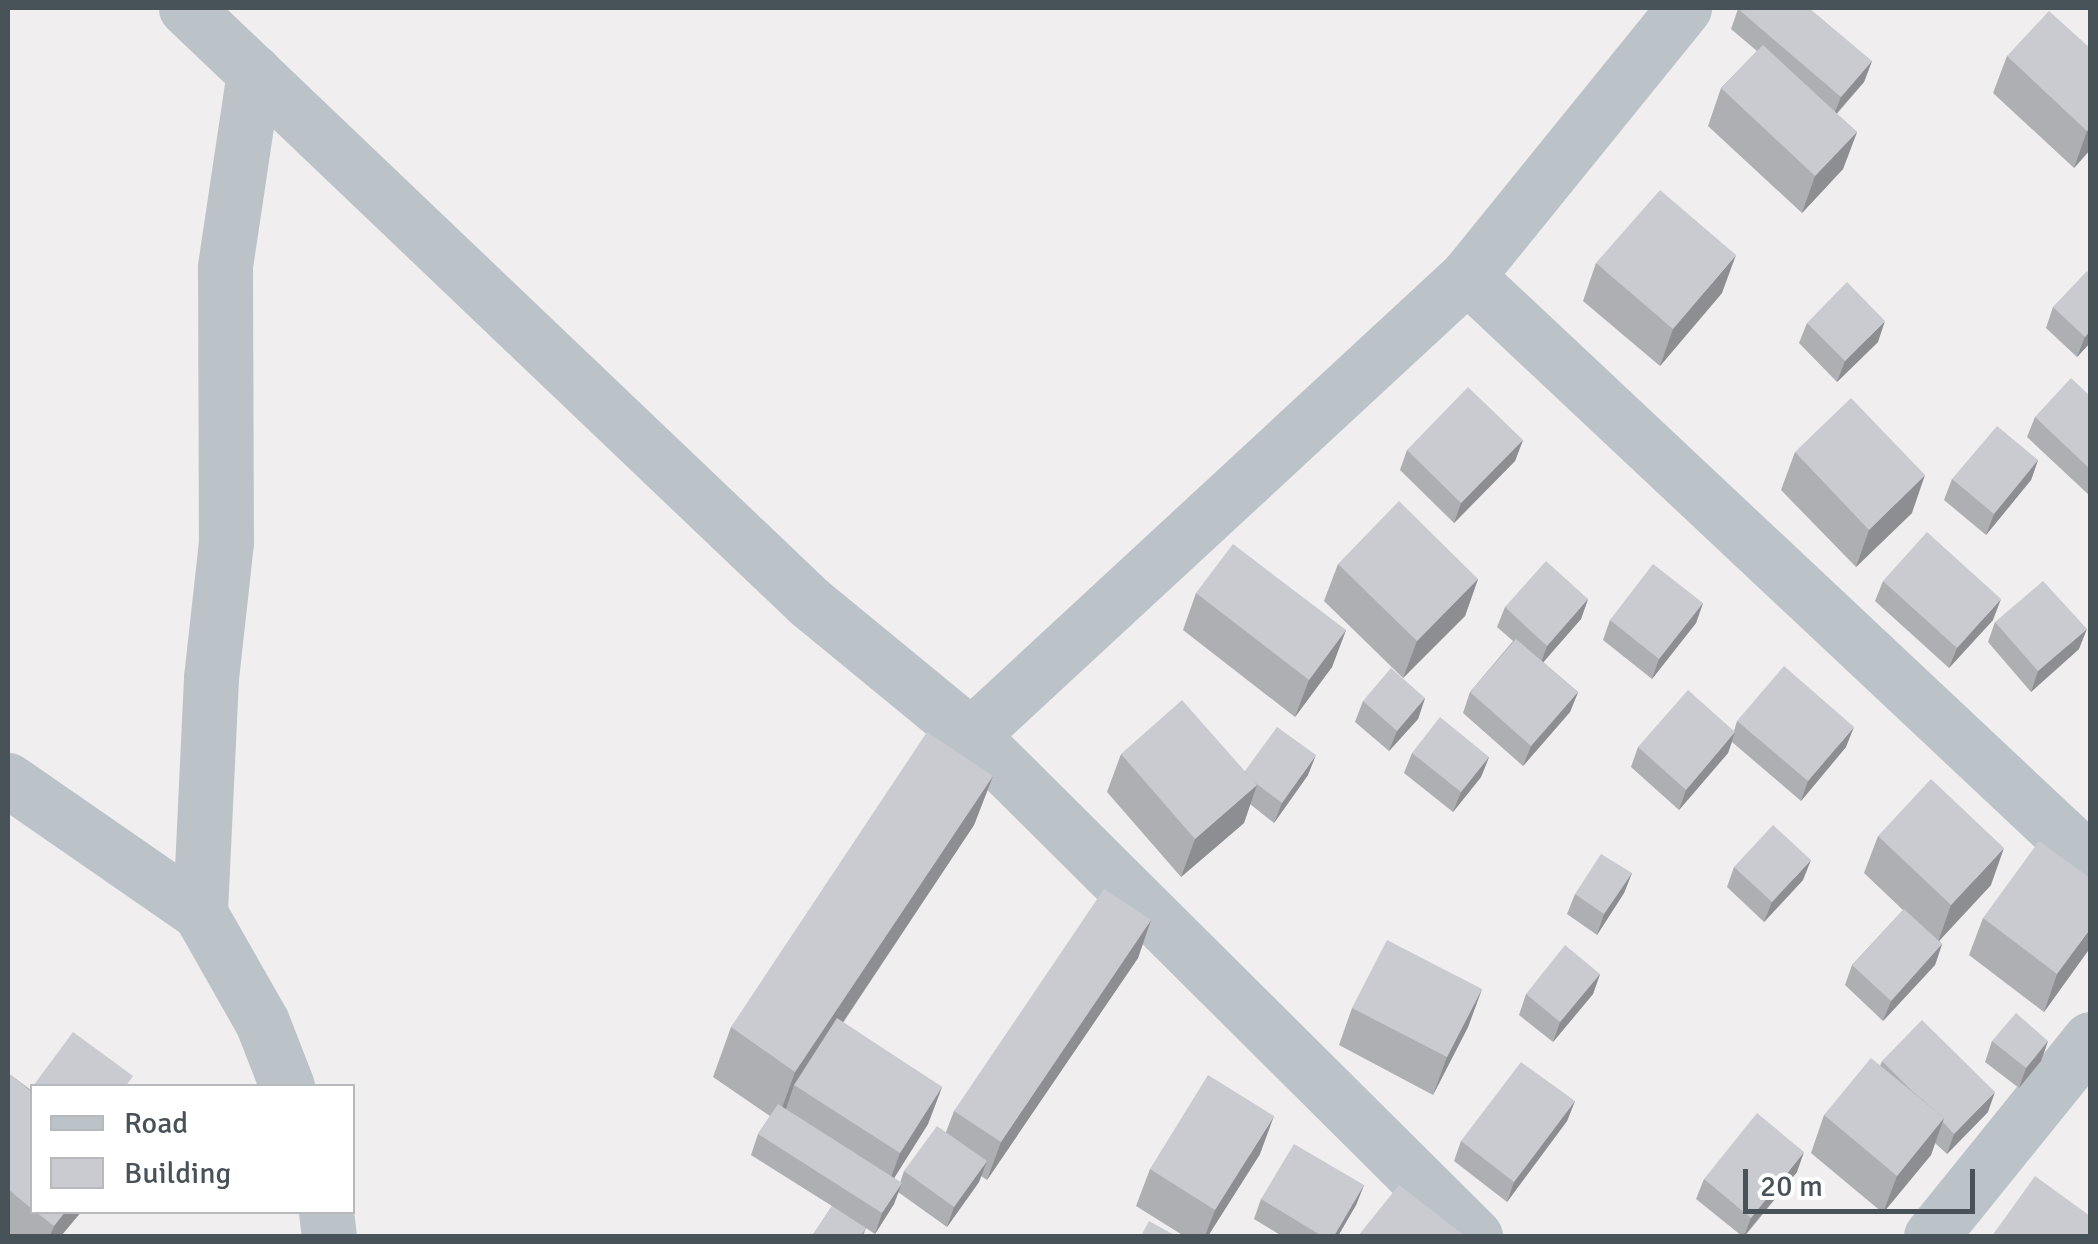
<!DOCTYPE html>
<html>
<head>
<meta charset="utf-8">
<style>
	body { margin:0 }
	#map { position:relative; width:2098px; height:1244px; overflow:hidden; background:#f0eeee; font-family:Signika,sans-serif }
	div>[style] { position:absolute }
	.minor>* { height:55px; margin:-27.5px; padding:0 27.5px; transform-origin:27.5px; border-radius:27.5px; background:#bbc3c9 }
	.wall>* { inset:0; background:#adafb3 }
	.shaded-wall>* { inset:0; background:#8d8e92 }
	.building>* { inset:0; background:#c9cbd0 }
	span { translate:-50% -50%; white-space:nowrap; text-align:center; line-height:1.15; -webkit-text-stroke:10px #fff; paint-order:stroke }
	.frame { position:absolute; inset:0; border:10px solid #485259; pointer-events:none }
	.legend { position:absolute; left:30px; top:1084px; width:325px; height:130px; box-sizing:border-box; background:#fff; border:2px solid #b6babd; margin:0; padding:12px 18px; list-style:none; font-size:30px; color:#485259 }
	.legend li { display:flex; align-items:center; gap:20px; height:50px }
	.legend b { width:50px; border:2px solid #b6babd }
	.scale { position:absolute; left:1743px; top:1169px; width:232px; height:45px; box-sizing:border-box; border:5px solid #485259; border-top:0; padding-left:12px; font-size:30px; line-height:35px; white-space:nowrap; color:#485259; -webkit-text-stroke:8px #fff; paint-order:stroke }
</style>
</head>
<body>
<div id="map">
	<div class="minor">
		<div style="left:186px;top:8px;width:859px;rotate:43.63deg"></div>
		<div style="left:808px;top:601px;width:211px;rotate:39.4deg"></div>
		<div style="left:971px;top:735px;width:711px;rotate:44.83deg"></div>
		<div style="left:254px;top:72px;width:197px;rotate:98.5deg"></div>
		<div style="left:225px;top:267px;width:275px;rotate:89.8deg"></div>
		<div style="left:226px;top:542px;width:137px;rotate:96.3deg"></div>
		<div style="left:211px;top:678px;width:235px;rotate:92.7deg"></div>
		<div style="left:200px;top:913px;width:125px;rotate:60.4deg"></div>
		<div style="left:262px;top:1022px;width:69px;rotate:68.7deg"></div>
		<div style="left:1467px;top:276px;width:855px;rotate:43.2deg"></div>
		<div style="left:971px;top:735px;width:676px;rotate:-42.78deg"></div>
		<div style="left:1467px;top:276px;width:345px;rotate:-51deg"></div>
		<div style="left:8px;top:780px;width:234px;rotate:34.7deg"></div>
		<div style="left:326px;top:1212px;width:24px;rotate:83deg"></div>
		<div style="left:1931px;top:1236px;width:253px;rotate:-51.1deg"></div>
	</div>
	<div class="wall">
		<div style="clip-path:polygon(1738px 9px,1872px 61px,1864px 82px,1837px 114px,1857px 132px,1843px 169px,1802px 213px,1708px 126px,1721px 88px,1757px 51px,1731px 29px)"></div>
		<div style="clip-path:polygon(2090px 48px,2090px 150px,2074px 168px,1993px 93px,2007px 56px)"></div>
		<div style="clip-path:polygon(1596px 263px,1722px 293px,1660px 366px,1583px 301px)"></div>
		<div style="clip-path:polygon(2090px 275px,2090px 343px,2077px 357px,2046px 328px,2053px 307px)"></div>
		<div style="clip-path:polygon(1807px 323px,1878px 342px,1837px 382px,1799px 343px)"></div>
		<div style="clip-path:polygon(2090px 396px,2090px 496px,2027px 437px,2035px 417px)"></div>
		<div style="clip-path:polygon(1523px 440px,1515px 461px,1454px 523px,1400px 470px,1407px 450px)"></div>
		<div style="clip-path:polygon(1795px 452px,1912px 513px,1856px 567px,1781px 490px)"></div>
		<div style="clip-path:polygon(2038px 460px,2031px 480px,1986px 535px,1944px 500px,1952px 479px)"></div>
		<div style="clip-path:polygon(1338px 564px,1478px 579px,1465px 616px,1403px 678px,1324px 601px)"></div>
		<div style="clip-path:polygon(1883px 581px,1993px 620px,1949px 668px,1875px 601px)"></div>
		<div style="clip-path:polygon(1196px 593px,1346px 630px,1332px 667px,1295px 717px,1183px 630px)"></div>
		<div style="clip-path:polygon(1588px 599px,1581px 619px,1543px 662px,1578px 692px,1570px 712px,1523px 766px,1463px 713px,1470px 692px,1513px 641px,1497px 627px,1505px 607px)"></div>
		<div style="clip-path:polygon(1703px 603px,1696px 623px,1652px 679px,1603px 640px,1610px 620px)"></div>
		<div style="clip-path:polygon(1995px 622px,2079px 649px,2031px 692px,1988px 642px)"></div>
		<div style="clip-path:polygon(1425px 698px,1418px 719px,1389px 751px,1355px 722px,1363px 701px)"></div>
		<div style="clip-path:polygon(1737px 721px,1846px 747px,1801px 801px,1732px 742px,1728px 753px,1679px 810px,1631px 767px,1638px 747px,1734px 731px)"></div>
		<div style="clip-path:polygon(1412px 753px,1489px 757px,1481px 777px,1453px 812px,1404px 773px)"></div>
		<div style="clip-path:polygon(1121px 754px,1245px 771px,1308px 775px,1274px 823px,1250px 804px,1244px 823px,1181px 877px,1107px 792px)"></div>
		<div style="clip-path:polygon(993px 776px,974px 825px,843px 1023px,942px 1087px,928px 1124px,894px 1178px,900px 1183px,904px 1171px,946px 1132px,954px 1111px,1151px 920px,1138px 958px,987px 1180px,981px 1176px,979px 1182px,947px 1227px,898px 1192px,894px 1204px,875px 1234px,843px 1213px,866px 1228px,863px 1236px,812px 1236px,832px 1206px,751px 1155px,758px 1134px,770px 1116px,713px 1077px,731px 1027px)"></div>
		<div style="clip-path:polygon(1878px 836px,1991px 885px,1939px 941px,1942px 944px,1935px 965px,1883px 1021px,1845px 985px,1852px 965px,1903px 910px,1864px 873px)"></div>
		<div style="clip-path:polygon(1734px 867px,1803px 880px,1764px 922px,1727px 887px)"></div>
		<div style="clip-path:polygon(1632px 873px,1624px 893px,1597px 935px,1567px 914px,1575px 894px)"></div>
		<div style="clip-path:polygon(1983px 918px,2090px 948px,2044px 1012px,1969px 955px)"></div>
		<div style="clip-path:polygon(1600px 974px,1593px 994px,1553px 1042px,1519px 1015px,1526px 994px)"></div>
		<div style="clip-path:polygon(1482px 989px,1468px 1027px,1433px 1095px,1339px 1045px,1352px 1008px)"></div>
		<div style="clip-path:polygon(1992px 1041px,2048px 1041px,2041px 1061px,2019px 1088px,1985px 1062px)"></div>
		<div style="clip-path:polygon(1882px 1061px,1988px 1112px,1947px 1154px,1935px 1143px,1931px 1155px,1883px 1213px,1811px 1153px,1824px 1115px,1880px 1066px)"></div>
		<div style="clip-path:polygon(8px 1073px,31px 1090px,32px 1088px,32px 1212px,81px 1212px,61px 1236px,8px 1236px)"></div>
		<div style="clip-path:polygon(1575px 1101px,1567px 1121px,1507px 1202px,1454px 1161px,1461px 1141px)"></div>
		<div style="clip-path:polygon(1260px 1154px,1208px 1236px,1184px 1236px,1136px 1206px,1150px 1169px)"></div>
		<div style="clip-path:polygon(1797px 1172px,1745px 1236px,1742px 1236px,1696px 1199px,1704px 1179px)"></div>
		<div style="clip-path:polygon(1364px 1185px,1356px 1205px,1338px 1236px,1282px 1236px,1254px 1219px,1261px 1199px)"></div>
	</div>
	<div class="shaded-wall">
		<div style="clip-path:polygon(1872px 61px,1864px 82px,1833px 117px,1841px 97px)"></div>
		<div style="clip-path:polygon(2090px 128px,2090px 150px,2074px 168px,2087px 131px)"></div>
		<div style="clip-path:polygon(1857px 132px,1843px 169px,1802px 213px,1815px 176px)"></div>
		<div style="clip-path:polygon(1736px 255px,1722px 293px,1660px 366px,1673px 329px)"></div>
		<div style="clip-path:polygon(1885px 321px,1878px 342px,1837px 382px,1845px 361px)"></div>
		<div style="clip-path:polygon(2090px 331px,2090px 343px,2077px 357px,2085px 337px)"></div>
		<div style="clip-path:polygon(1523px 440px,1515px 461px,1454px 523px,1461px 503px)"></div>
		<div style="clip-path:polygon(2038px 460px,2031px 480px,1986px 535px,1994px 514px)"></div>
		<div style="clip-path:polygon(1925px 475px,1912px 513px,1856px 567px,1869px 530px)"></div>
		<div style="clip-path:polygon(1478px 579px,1465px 616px,1403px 678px,1417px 641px)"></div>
		<div style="clip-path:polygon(1588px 599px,1581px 619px,1540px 666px,1547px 646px)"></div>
		<div style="clip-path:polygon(2001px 599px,1993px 620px,1949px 668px,1957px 648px)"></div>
		<div style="clip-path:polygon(1703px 603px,1696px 623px,1652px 679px,1659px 659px)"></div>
		<div style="clip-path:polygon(2087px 629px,2079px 649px,2031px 692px,2038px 671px)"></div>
		<div style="clip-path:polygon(1346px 630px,1332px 667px,1295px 717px,1309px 680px)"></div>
		<div style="clip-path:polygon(1578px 692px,1570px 712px,1523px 766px,1531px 746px)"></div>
		<div style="clip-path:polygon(1425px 698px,1418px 719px,1389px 751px,1397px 731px)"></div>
		<div style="clip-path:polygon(1854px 727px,1846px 747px,1801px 801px,1808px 781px)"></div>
		<div style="clip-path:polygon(1735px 732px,1728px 753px,1679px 810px,1686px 790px)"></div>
		<div style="clip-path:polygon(1316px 755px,1308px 775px,1274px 823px,1282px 803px)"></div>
		<div style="clip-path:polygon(1489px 757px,1481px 777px,1453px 812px,1461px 792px)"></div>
		<div style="clip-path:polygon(993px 776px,974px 825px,799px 1088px,794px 1085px,786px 1109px,777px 1122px,795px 1072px)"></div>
		<div style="clip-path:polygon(1257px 785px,1244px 823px,1181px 877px,1195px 839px)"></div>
		<div style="clip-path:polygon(2004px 848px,1991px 885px,1938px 942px,1951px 905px)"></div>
		<div style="clip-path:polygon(1811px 860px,1803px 880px,1764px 922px,1772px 902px)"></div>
		<div style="clip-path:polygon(1632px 873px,1624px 893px,1597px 935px,1604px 914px)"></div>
		<div style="clip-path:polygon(1151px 920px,1138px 958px,987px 1180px,1001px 1142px)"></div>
		<div style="clip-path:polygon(2090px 929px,2090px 948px,2044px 1012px,2057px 974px)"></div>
		<div style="clip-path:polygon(1942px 944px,1935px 965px,1883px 1021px,1891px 1001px)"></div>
		<div style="clip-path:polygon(1600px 974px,1593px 994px,1553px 1042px,1560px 1022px)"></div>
		<div style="clip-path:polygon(1482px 989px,1468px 1027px,1433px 1095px,1447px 1057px)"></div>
		<div style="clip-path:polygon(2048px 1041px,2041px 1061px,2019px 1088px,2026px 1068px)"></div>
		<div style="clip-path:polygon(942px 1087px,928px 1124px,886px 1191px,900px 1153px)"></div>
		<div style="clip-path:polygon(1995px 1092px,1988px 1112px,1947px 1154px,1954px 1134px)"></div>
		<div style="clip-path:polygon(1575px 1101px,1567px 1121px,1507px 1202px,1514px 1182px)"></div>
		<div style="clip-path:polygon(1274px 1116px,1260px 1154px,1208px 1236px,1205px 1236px,1215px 1210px)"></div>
		<div style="clip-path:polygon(1944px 1118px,1931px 1155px,1883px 1213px,1897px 1176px)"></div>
		<div style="clip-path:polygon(1804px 1152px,1797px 1172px,1744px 1236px,1751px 1218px)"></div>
		<div style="clip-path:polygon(987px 1161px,979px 1182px,947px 1227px,954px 1207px)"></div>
		<div style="clip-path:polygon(902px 1183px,894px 1204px,875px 1234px,882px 1213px)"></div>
		<div style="clip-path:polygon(1364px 1185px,1356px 1205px,1338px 1236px,1334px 1236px)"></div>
		<div style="clip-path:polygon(65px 1212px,81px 1212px,61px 1236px,50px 1236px,54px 1226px)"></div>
	</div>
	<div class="building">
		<div style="clip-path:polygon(1740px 8px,1809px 8px,1872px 61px,1841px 97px,1738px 9px)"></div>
		<div style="clip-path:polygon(2049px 11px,2090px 48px,2090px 128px,2087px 131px,2007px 56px)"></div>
		<div style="clip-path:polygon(1763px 45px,1857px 132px,1815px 176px,1721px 88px)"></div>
		<div style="clip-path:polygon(1660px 190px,1736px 255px,1673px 329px,1596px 263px)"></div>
		<div style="clip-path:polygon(2087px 271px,2090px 275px,2090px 331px,2085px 337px,2053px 307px)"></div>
		<div style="clip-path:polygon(1847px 282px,1885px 321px,1845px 361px,1807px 323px)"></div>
		<div style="clip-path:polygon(2071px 378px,2090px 396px,2090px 469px,2035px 417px)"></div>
		<div style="clip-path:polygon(1468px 387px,1523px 440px,1461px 503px,1407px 450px)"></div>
		<div style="clip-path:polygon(1851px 398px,1925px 475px,1869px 530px,1795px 452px)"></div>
		<div style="clip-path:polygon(1997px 426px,2038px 460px,1994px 514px,1952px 479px)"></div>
		<div style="clip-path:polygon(1399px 501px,1478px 579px,1417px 641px,1338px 564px)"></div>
		<div style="clip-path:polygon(1927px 532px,2001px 599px,1957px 648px,1883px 581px)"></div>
		<div style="clip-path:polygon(1233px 544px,1346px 630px,1309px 680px,1196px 593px)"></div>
		<div style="clip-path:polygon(1546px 561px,1588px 599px,1547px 646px,1505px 607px)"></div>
		<div style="clip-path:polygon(1653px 564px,1703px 603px,1659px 659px,1610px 620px)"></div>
		<div style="clip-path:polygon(2043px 581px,2087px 629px,2038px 671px,1995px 622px)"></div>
		<div style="clip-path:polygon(1516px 639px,1578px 692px,1531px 746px,1470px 692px)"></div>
		<div style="clip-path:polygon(1784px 666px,1854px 727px,1808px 781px,1737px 721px)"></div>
		<div style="clip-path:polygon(1391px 668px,1425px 698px,1397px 731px,1363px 701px)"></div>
		<div style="clip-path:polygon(1688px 690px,1735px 732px,1686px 790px,1638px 747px)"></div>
		<div style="clip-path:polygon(1182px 700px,1257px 785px,1195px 839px,1121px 754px)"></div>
		<div style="clip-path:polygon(1440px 717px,1489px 757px,1461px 792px,1412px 753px)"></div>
		<div style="clip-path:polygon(1277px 727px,1316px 755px,1282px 803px,1253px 781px,1245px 771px)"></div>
		<div style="clip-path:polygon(927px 732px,993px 776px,795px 1072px,731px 1027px)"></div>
		<div style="clip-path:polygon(1931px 779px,2004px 848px,1951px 905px,1878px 836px)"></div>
		<div style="clip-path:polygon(1773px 825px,1811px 860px,1772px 902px,1734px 867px)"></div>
		<div style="clip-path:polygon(2039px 841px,2090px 878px,2090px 929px,2057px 974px,1983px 918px)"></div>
		<div style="clip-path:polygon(1601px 854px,1632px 873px,1604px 914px,1575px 894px)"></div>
		<div style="clip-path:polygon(1104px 889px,1151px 920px,1001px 1142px,954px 1111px)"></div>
		<div style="clip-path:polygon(1904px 909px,1942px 944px,1891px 1001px,1852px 965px)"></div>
		<div style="clip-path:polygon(1387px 940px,1482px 989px,1447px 1057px,1352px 1008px)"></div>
		<div style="clip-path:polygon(1565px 945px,1600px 974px,1560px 1022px,1526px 994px)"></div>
		<div style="clip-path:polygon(2016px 1013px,2048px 1041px,2026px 1068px,1992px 1041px)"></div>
		<div style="clip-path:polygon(837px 1018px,942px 1087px,900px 1153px,794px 1085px)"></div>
		<div style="clip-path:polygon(1922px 1020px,1995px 1092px,1954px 1134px,1943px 1122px,1944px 1118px,1912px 1091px,1882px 1061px)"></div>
		<div style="clip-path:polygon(73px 1032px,133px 1076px,126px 1086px,33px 1086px)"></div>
		<div style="clip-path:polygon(1871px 1058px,1944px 1118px,1897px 1176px,1824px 1115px)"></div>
		<div style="clip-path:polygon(1521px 1062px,1575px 1101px,1514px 1182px,1461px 1141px)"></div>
		<div style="clip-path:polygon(8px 1073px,32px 1092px,32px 1209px,8px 1189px)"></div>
		<div style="clip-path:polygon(1208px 1075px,1274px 1116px,1215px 1210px,1150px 1169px)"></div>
		<div style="clip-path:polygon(778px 1104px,902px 1183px,882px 1213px,758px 1134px)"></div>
		<div style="clip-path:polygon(1757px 1113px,1804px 1152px,1751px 1218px,1704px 1179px)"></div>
		<div style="clip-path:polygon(937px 1126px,987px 1161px,954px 1207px,904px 1171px)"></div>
		<div style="clip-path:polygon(1294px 1144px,1364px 1185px,1334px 1236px,1322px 1236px,1261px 1199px)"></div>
		<div style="clip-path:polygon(2035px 1176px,2090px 1216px,2090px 1236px,1992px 1236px)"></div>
		<div style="clip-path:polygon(1399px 1185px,1465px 1236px,1358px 1236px)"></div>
		<div style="clip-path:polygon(832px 1206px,866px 1228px,860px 1236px,812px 1236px)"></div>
		<div style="clip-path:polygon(36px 1212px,65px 1212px,54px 1226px)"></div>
		<div style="clip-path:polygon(1149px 1221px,1176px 1236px,1141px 1236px)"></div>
	</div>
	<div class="frame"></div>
	<ul class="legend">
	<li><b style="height:12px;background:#bbc3c9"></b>Road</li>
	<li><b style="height:28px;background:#c9cbd0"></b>Building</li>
	</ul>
	<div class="scale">20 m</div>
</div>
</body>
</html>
